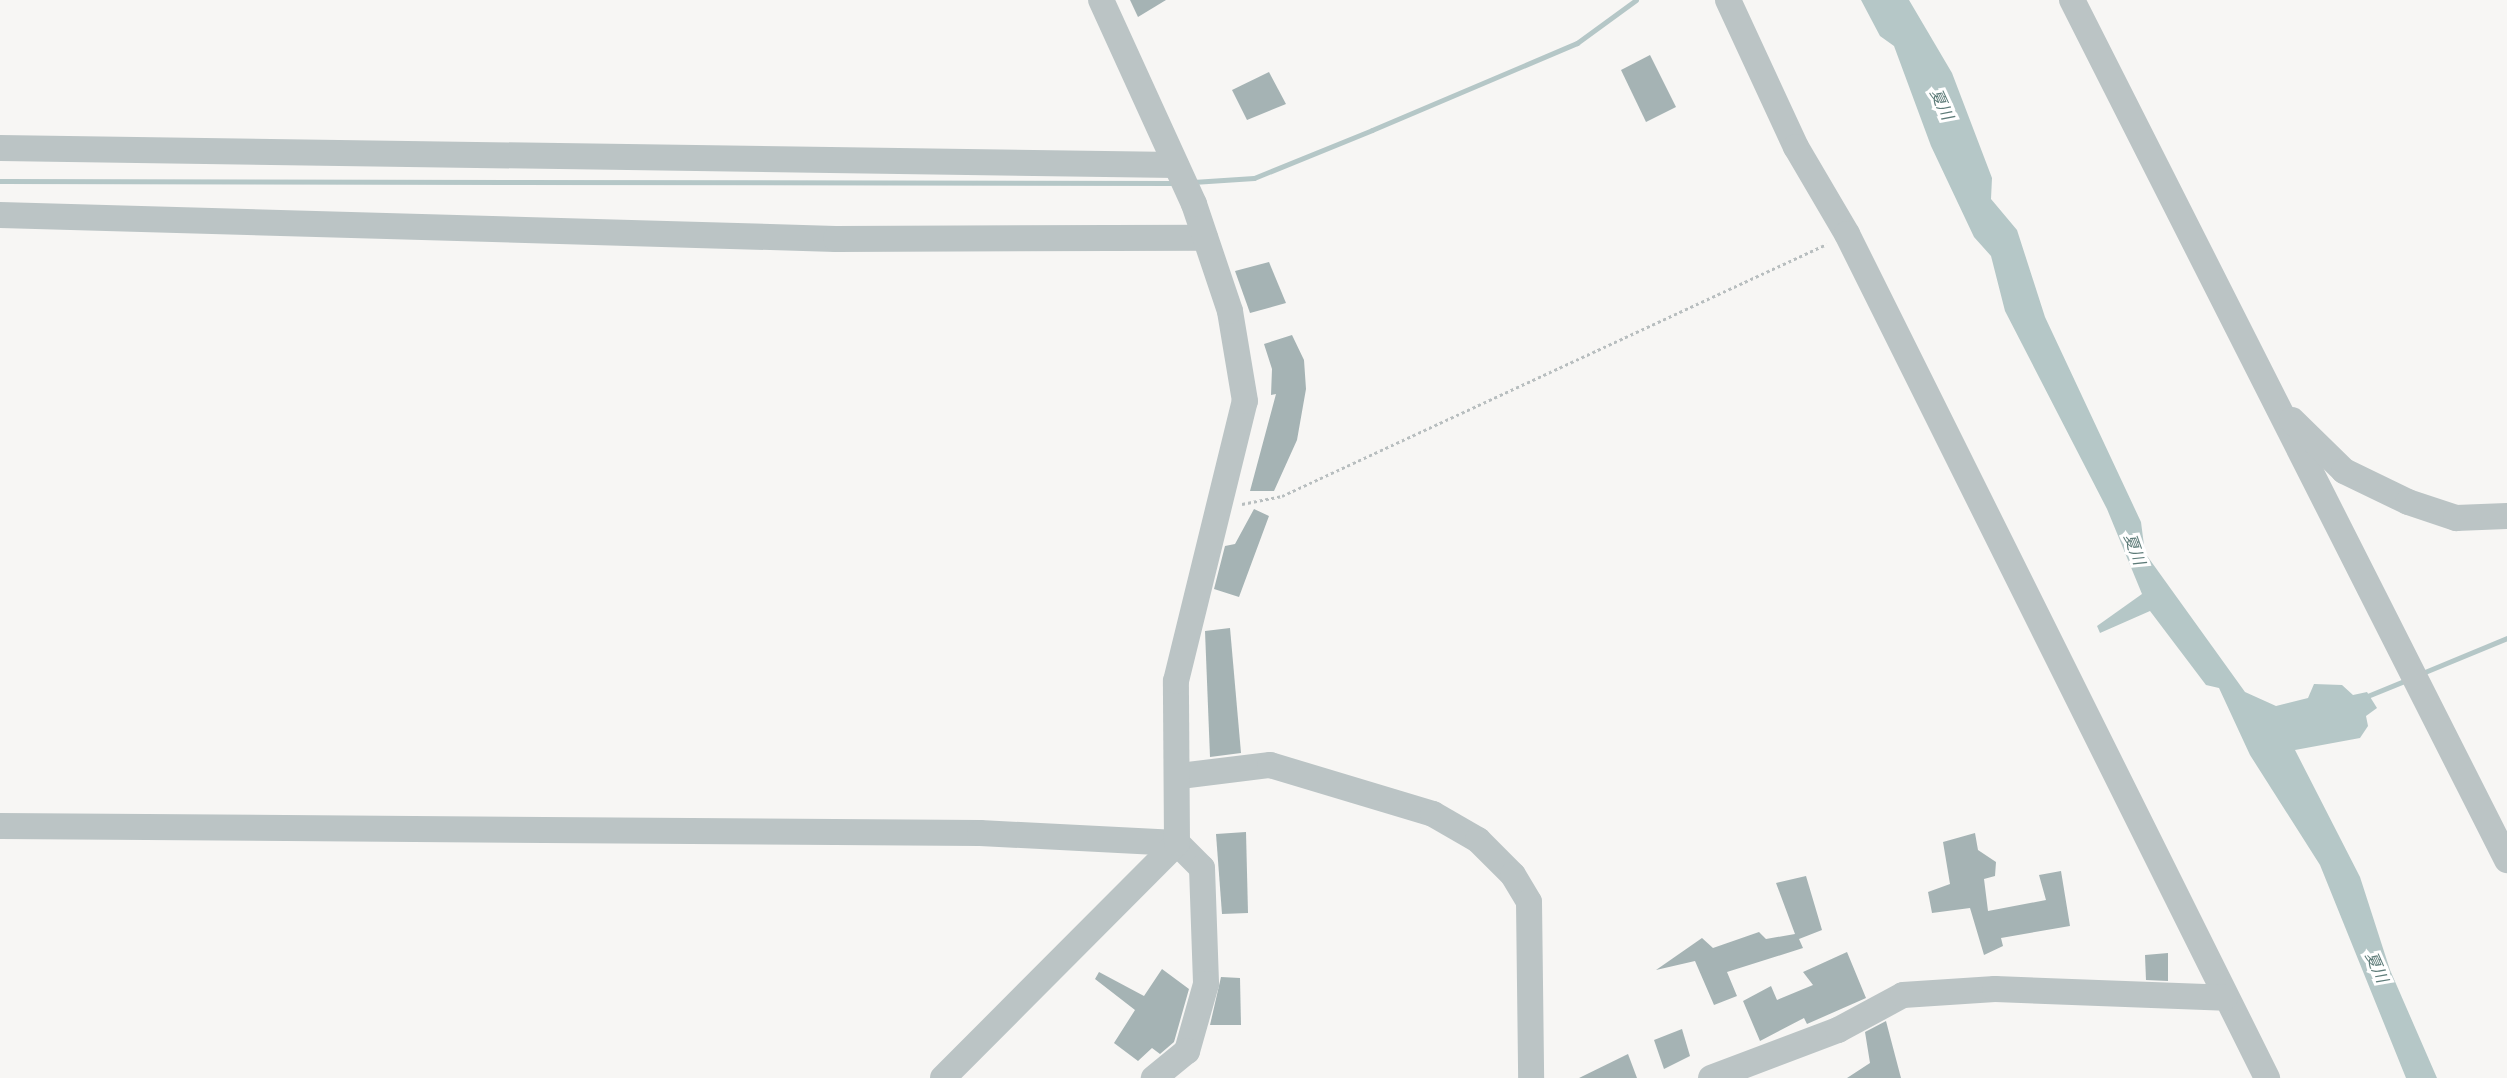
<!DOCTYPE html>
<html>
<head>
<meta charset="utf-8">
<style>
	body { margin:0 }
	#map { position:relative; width:2507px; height:1078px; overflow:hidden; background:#f7f6f4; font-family:"IBM Plex Sans","Noto Sans JP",sans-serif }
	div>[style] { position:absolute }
	.water>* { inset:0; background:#b5c7c7 }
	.stream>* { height:5px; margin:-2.5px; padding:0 2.5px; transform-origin:2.5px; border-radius:2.5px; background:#b5c7c7 }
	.building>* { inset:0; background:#a5b3b4 }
	.path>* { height:3px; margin-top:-1.5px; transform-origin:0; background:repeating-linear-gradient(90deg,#b8bebf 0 3px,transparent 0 6px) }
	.minor>* { height:26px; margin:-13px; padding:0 13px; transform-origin:13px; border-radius:13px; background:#bbc4c5 }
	span { translate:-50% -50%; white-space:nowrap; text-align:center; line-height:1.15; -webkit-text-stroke:6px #fff; paint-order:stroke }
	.water-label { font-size:16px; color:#5d7b78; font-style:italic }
</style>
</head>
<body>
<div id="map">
	<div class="water">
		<div style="clip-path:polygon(1861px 0,1909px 0,1952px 73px,1992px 178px,1991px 199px,2017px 230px,2045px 317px,2141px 522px,2145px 553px,2245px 692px,2276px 706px,2308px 698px,2314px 684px,2342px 685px,2353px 695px,2367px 692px,2377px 708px,2366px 716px,2368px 726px,2360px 738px,2295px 750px,2360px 877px,2390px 970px,2437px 1078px,2406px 1078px,2320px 865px,2250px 755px,2219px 688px,2206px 685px,2150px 611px,2100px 633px,2097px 626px,2142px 594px,2107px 509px,2005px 311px,1991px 256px,1974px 237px,1931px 146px,1894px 46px,1880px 36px)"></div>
	</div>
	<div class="stream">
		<div style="left:0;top:181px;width:1177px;rotate:0.1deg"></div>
		<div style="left:1193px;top:182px;width:61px;rotate:-3.8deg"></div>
		<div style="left:1254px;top:178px;width:127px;rotate:-22.1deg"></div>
		<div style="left:1372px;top:130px;width:223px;rotate:-23deg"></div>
		<div style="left:1577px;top:43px;width:73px;rotate:-36.1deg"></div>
		<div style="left:2420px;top:674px;width:94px;rotate:-22.5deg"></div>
		<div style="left:2365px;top:697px;width:48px;rotate:-22.2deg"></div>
	</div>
	<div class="building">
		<div style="clip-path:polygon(1130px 0,1166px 0,1138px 17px)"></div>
		<div style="clip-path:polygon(1650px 55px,1676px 107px,1646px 122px,1621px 70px)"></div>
		<div style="clip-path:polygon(1269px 72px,1286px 104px,1247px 120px,1232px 90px)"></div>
		<div style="clip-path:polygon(1269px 262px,1286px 303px,1250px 313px,1235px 271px)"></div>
		<div style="clip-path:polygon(1292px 335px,1304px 360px,1306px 389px,1297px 440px,1274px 491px,1250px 491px,1276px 394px,1271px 395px,1272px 369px,1264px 344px)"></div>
		<div style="clip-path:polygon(1254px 509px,1269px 516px,1239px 597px,1214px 589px,1225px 546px,1235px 544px)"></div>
		<div style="clip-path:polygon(1230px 628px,1241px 753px,1210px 757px,1205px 631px)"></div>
		<div style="clip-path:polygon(1246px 832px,1248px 913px,1222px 914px,1216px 834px)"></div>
		<div style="clip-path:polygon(1975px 833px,1978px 850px,1996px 862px,1995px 876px,1984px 879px,1988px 911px,2046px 900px,2039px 875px,2061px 871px,2070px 926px,2001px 938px,2003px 946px,1984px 955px,1970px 908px,1932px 913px,1928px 892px,1950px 884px,1943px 842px)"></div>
		<div style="clip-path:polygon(1806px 876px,1822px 930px,1799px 939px,1803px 948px,1727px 972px,1737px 996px,1714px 1005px,1695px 961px,1656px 970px,1702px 938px,1713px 948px,1759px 932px,1766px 939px,1795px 934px,1776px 883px)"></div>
		<div style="clip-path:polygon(1847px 952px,1866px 998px,1807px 1024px,1804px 1018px,1760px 1041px,1743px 1001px,1771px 986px,1777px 1000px,1813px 985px,1803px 972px)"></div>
		<div style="clip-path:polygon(2168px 953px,2168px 981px,2146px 980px,2145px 955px)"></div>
		<div style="clip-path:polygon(1162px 969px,1189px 989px,1174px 1042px,1160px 1054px,1152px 1048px,1138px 1061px,1114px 1043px,1135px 1010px,1095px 979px,1099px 972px,1144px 996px)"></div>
		<div style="clip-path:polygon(1221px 977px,1240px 978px,1241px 1025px,1210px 1025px)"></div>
		<div style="clip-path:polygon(1886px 1021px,1901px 1078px,1847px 1078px,1870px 1063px,1865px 1032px)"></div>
		<div style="clip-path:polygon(1682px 1029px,1690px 1056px,1664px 1069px,1654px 1040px)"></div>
		<div style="clip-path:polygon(1628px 1054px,1637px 1078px,1579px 1078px)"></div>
	</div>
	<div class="path">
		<div style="left:1242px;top:504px;width:41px;rotate:-11.3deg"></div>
		<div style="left:1282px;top:496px;width:600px;rotate:-24.82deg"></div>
	</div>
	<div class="minor">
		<div style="left:1728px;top:0;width:162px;rotate:65.2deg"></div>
		<div style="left:1796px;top:147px;width:101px;rotate:59.6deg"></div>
		<div style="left:1847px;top:234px;width:943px;rotate:63.54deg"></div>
		<div style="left:2072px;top:0;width:964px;rotate:63.17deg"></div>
		<div style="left:0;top:148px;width:1176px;rotate:0.83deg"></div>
		<div style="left:0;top:215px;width:836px;rotate:1.64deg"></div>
		<div style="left:836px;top:239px;width:369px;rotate:-0.2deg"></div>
		<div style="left:2292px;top:420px;width:73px;rotate:44.4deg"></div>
		<div style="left:2344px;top:471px;width:71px;rotate:25.8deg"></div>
		<div style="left:2408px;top:502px;width:51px;rotate:18.4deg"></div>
		<div style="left:2456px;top:518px;width:51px;rotate:-2.2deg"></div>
		<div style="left:1180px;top:776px;width:91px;rotate:-7deg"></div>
		<div style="left:1270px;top:765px;width:170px;rotate:16.7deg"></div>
		<div style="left:1433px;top:814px;width:52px;rotate:30deg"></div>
		<div style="left:1478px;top:840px;width:49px;rotate:45deg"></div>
		<div style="left:1513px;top:875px;width:31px;rotate:59deg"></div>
		<div style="left:1529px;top:902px;width:176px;rotate:89.3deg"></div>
		<div style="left:0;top:826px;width:980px;rotate:0.41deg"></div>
		<div style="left:980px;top:833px;width:197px;rotate:2.9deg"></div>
		<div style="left:1177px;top:843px;width:35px;rotate:45deg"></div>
		<div style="left:1202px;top:868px;width:116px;rotate:88deg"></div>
		<div style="left:1206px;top:984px;width:70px;rotate:105.8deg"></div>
		<div style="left:1187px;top:1051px;width:43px;rotate:140.7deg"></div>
		<div style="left:943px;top:1078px;width:332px;rotate:-45.1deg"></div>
		<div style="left:1177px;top:843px;width:162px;rotate:-90.4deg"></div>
		<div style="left:1176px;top:681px;width:288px;rotate:-76.2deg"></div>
		<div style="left:1245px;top:401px;width:91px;rotate:-99.5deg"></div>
		<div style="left:1230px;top:311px;width:113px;rotate:-108.6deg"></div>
		<div style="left:1194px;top:204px;width:224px;rotate:-114.5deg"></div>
		<div style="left:1711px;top:1078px;width:136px;rotate:-20.7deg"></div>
		<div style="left:1838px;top:1030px;width:74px;rotate:-28.3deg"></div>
		<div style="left:1903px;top:995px;width:92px;rotate:-3.7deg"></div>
		<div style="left:1995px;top:989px;width:230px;rotate:2.2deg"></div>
	</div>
	<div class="water-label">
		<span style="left:1942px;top:104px;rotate:65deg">夏川</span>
		<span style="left:2135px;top:549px;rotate:70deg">夏川</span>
		<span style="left:2377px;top:967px;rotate:66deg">夏川</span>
	</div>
</div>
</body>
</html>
